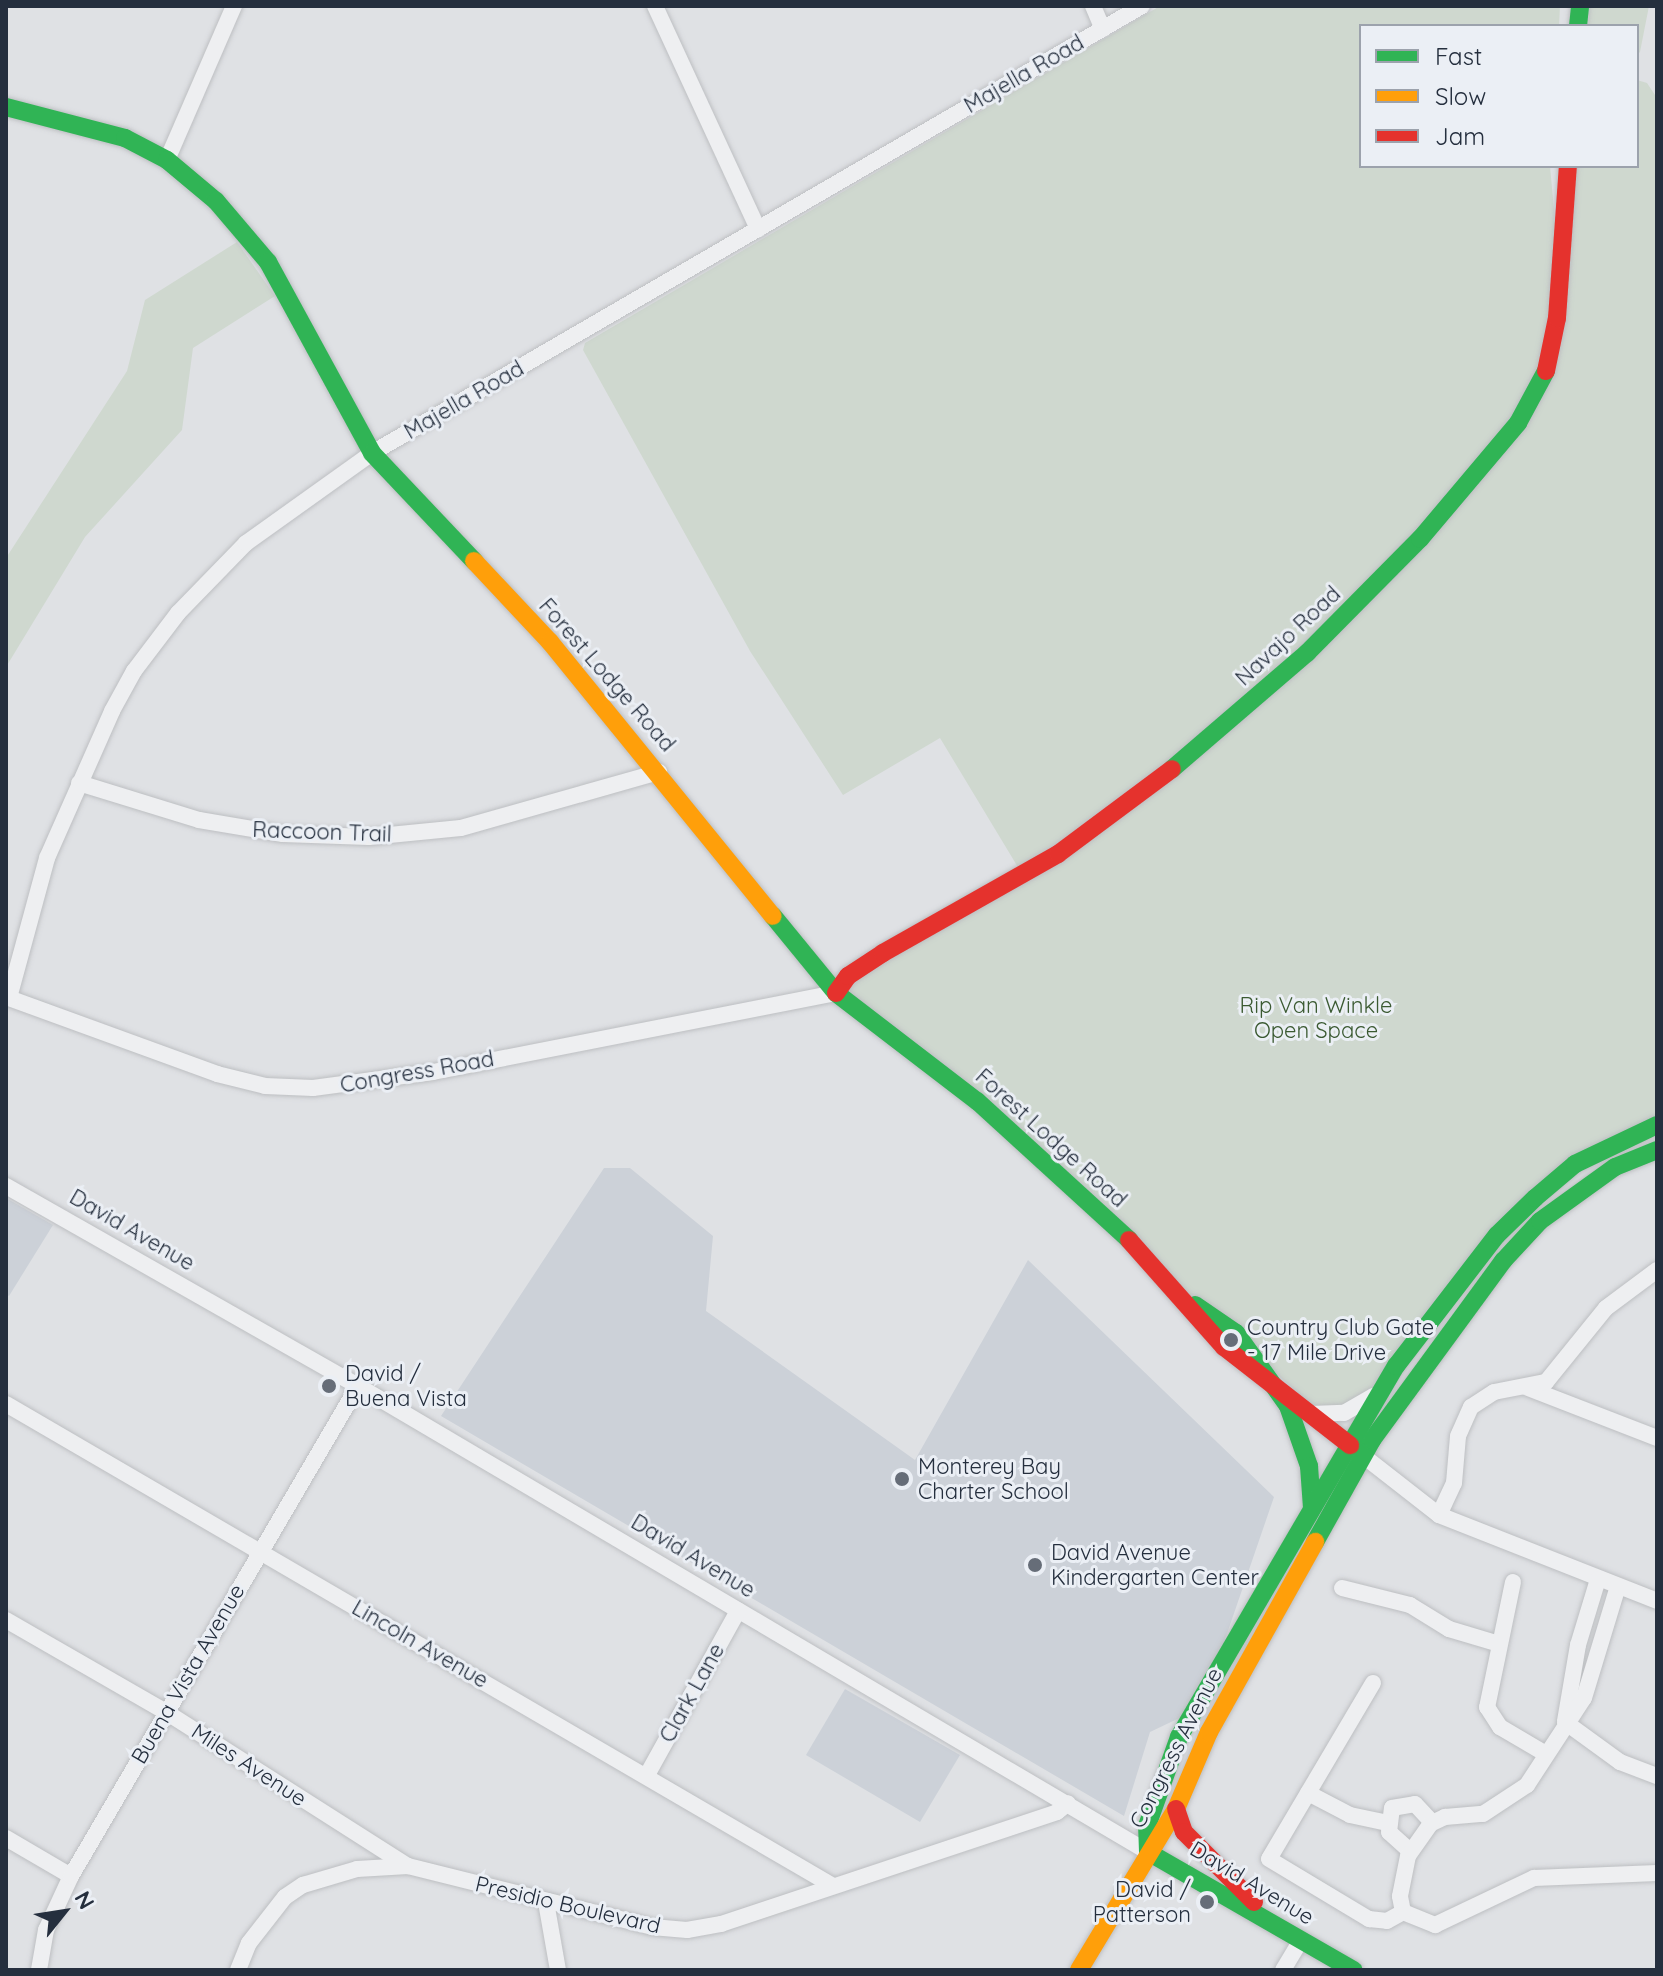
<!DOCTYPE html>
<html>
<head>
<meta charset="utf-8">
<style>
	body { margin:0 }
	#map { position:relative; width:1663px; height:1976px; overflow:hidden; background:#dfe1e4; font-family:Quicksand,sans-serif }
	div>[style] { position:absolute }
	.built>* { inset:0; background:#ccd1d8 }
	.green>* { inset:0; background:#cfd8cf }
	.roads { filter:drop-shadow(0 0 2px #bdbfc2) drop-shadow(0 0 2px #bdbfc2) }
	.street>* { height:16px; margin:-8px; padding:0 8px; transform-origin:8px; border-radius:8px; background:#eeeff1 }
	.fast>* { height:18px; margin:-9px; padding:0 9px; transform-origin:9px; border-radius:9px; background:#30b455 }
	.slow>* { height:18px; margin:-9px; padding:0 9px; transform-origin:9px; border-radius:9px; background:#ff9f0a }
	.jam>* { height:18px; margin:-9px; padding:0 9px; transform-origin:9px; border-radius:9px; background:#e5322d }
	.dots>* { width:22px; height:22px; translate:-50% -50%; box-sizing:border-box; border:4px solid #ebeff5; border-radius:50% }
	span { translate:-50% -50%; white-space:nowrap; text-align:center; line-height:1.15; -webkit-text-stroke:6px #ebeff5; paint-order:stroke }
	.street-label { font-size:22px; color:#252f3e }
	.park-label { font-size:22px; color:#3b5a32 }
	.poi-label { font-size:22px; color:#252f3e }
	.left { translate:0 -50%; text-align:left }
	.right { translate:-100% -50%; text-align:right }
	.frame { position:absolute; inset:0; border:8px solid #252f3e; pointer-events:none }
	.legend { position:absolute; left:1359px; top:24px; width:280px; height:144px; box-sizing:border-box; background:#ebeff5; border:2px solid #9ca2ac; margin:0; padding:10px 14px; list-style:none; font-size:24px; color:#252f3e }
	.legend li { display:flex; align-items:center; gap:16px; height:40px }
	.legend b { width:40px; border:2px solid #9ca2ac }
	.north { position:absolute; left:24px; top:1872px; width:80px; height:80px; -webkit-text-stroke:6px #ebeff5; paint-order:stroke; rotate:60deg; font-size:22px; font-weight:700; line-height:32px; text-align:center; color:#252f3e }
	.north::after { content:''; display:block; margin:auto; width:28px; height:36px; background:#252f3e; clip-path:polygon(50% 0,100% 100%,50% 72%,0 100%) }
</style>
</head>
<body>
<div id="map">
	<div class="built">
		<div style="clip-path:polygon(604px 1168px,630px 1168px,713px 1236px,706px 1311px,915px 1460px,1028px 1260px,1274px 1497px,1209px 1686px,1192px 1712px,1150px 1732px,1124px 1816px,441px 1416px)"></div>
		<div style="clip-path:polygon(6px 1198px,53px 1225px,9px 1296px,6px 1294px)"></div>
		<div style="clip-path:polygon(845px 1689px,960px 1755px,920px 1822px,806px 1755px)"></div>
	</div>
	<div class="green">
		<div style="clip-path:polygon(1160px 6px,1560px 6px,1559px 26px,1361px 26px,1361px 166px,1550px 166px,1559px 265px,1573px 166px,1637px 166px,1637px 80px,1647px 83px,1657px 98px,1657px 1125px,1563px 1172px,1384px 1386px,1323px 1416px,1126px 1237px,836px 993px,1022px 874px,940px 738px,843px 795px,750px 651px,583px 350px,585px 343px)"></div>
		<div style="clip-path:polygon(1590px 6px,1649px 6px,1640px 52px,1637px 55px,1637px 26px,1588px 26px)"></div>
		<div style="clip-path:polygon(237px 242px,275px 296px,193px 348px,182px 430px,85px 537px,6px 667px,6px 558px,127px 371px,145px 300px)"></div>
	</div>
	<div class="roads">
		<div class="street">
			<div style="left:655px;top:6px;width:246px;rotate:65.2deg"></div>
			<div style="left:1093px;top:6px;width:25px;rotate:67deg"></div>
			<div style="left:167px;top:160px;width:168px;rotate:-66.5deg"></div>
			<div style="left:79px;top:783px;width:126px;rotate:17.1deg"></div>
			<div style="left:199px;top:820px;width:85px;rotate:9.5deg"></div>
			<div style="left:283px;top:834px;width:86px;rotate:2deg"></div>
			<div style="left:369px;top:837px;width:92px;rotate:-5.6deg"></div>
			<div style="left:461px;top:828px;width:206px;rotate:-15.8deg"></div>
			<div style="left:6px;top:997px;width:225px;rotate:20deg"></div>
			<div style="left:217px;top:1074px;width:49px;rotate:14deg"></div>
			<div style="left:265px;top:1086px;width:48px;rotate:2.4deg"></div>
			<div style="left:313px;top:1088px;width:121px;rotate:-7.6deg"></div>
			<div style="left:433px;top:1072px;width:411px;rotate:-11.1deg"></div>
			<div style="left:9px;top:998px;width:145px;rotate:-74.8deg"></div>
			<div style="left:47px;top:858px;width:161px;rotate:-66.1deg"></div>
			<div style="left:112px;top:711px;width:46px;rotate:-61.2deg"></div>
			<div style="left:134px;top:671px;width:73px;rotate:-52.8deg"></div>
			<div style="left:178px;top:613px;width:98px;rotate:-45.8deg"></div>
			<div style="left:246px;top:543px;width:155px;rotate:-35.5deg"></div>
			<div style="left:372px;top:453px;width:890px;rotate:-30.14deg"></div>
			<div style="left:6px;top:1186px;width:405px;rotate:29.6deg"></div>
			<div style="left:358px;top:1386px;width:917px;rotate:30.54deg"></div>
			<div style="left:1528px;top:1388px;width:138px;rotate:21.2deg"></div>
			<div style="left:6px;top:1404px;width:957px;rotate:30.23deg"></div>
			<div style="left:1311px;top:1414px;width:33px;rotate:-2deg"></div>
			<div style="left:1344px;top:1413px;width:34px;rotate:-30deg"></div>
			<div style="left:1357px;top:1451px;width:104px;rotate:38deg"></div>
			<div style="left:1439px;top:1515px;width:234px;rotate:21.5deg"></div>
			<div style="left:1439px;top:1515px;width:35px;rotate:-65deg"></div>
			<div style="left:1454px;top:1483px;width:47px;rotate:-85.1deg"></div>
			<div style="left:1458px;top:1436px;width:32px;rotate:-66deg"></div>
			<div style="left:1471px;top:1407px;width:27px;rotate:-33deg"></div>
			<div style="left:1494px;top:1392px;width:53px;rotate:-10.9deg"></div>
			<div style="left:1546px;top:1382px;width:95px;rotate:-51deg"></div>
			<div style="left:1606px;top:1308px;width:64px;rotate:-36.7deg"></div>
			<div style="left:1513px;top:1582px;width:128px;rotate:101.7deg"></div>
			<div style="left:1487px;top:1707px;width:24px;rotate:57deg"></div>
			<div style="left:1500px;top:1727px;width:53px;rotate:30.4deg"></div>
			<div style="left:1342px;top:1588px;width:70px;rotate:14deg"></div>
			<div style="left:1410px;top:1605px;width:46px;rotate:31.6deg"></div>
			<div style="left:1449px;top:1629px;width:52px;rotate:16.7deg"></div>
			<div style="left:6px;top:1620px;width:185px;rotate:29.9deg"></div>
			<div style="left:166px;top:1712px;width:287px;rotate:32.5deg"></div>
			<div style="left:1373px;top:1683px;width:204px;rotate:120.6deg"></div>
			<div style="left:1269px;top:1859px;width:117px;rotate:31deg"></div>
			<div style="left:1369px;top:1919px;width:18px;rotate:6deg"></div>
			<div style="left:1387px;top:1921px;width:18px;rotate:-29deg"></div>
			<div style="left:1403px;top:1912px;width:35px;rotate:22deg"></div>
			<div style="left:1435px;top:1925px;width:110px;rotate:-25.4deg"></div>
			<div style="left:1534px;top:1878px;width:123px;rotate:-2.3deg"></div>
			<div style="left:1565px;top:1721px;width:77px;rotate:-80.3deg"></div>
			<div style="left:1578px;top:1645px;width:69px;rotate:-73.1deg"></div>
			<div style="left:1565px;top:1722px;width:68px;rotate:36deg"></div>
			<div style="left:1620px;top:1762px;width:40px;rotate:21deg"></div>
			<div style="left:647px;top:1775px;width:188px;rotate:-61deg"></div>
			<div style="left:1308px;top:1793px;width:47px;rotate:27.6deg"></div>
			<div style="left:1350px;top:1815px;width:38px;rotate:12deg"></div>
			<div style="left:6px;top:1838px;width:75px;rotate:30.3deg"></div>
			<div style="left:1410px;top:1851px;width:28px;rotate:-138deg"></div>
			<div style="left:1389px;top:1832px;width:24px;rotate:-83deg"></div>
			<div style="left:1392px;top:1808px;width:23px;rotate:-10deg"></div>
			<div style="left:1415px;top:1804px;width:25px;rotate:47deg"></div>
			<div style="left:546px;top:1902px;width:69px;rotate:80deg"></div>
			<div style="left:1403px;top:1912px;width:16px;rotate:-101deg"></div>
			<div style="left:1400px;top:1896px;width:41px;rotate:-78.7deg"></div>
			<div style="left:1408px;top:1856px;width:39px;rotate:-55deg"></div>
			<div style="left:1430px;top:1824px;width:17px;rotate:-25deg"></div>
			<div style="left:1445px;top:1817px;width:38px;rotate:-5deg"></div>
			<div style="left:1483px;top:1814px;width:53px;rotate:-33.4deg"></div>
			<div style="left:1527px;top:1785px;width:104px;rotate:-56.8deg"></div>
			<div style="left:1584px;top:1698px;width:117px;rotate:-73.1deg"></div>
			<div style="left:39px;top:1970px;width:41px;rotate:-80.1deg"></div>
			<div style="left:46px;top:1930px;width:60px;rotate:-65.2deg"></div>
			<div style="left:71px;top:1876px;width:568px;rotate:-59.64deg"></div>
			<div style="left:238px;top:1970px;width:29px;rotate:-68deg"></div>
			<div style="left:249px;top:1943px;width:58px;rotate:-52deg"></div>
			<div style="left:285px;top:1897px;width:22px;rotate:-34deg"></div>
			<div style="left:303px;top:1885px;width:56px;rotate:-16.5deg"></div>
			<div style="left:357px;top:1869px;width:51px;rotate:-3.4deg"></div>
			<div style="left:408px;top:1866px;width:252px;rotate:14deg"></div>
			<div style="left:652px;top:1927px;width:35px;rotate:5deg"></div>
			<div style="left:687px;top:1930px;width:35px;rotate:-10deg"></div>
			<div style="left:721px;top:1924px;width:354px;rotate:-18.4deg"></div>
			<div style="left:1057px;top:1812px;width:14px;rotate:-39deg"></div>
			<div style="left:1283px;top:1970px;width:35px;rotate:-59deg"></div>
		</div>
		<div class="fast">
			<div style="left:1578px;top:26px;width:20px;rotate:-84deg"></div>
			<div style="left:6px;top:107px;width:123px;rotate:14.6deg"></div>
			<div style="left:125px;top:138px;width:47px;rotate:27.6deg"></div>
			<div style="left:167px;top:160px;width:64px;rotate:39.9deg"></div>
			<div style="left:216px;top:201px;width:80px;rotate:49.6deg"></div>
			<div style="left:268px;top:262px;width:217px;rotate:61.4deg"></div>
			<div style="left:372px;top:453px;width:149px;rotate:46.6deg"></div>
			<div style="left:1172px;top:769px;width:178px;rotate:-40.7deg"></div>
			<div style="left:1307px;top:653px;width:161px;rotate:-45.3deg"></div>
			<div style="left:1420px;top:539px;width:152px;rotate:-49.8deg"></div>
			<div style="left:1518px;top:423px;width:59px;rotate:-61.7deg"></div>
			<div style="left:773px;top:916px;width:99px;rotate:50.7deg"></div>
			<div style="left:836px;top:993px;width:178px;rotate:37.5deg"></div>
			<div style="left:977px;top:1101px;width:206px;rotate:42.4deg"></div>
			<div style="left:1195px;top:1305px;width:50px;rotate:34.3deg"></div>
			<div style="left:1236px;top:1333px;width:90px;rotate:54.5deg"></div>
			<div style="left:1288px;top:1406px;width:64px;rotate:70.7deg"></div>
			<div style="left:1309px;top:1466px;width:42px;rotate:85.9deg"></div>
			<div style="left:1315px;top:1542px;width:117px;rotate:-60.8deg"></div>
			<div style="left:1372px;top:1440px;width:222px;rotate:-53.8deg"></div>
			<div style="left:1503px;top:1261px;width:54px;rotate:-47.2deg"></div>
			<div style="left:1540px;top:1221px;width:92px;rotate:-35.8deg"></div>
			<div style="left:1615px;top:1167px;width:45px;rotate:-22deg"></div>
			<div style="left:1148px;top:1852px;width:26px;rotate:-92deg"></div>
			<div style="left:1147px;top:1826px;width:95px;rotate:-70.2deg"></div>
			<div style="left:1179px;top:1737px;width:430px;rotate:-59.7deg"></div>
			<div style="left:1396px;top:1366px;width:165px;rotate:-52.4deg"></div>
			<div style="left:1497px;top:1235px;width:53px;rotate:-44.2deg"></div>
			<div style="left:1535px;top:1198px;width:52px;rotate:-40.4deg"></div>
			<div style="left:1575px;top:1164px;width:91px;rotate:-25.4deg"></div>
			<div style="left:1148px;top:1852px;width:237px;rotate:29.9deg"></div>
		</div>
		<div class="slow">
			<div style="left:474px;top:561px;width:111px;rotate:46.8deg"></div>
			<div style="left:550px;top:642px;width:353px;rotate:50.9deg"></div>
			<div style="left:1079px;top:1970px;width:188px;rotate:-58.9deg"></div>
			<div style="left:1176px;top:1809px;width:84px;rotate:-66.8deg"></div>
			<div style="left:1209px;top:1732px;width:218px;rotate:-60.8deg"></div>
		</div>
		<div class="jam">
			<div style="left:1546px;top:371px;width:54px;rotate:-78.3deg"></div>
			<div style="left:1557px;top:318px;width:152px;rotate:-85.9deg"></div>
			<div style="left:836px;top:993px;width:21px;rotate:-55deg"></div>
			<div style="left:848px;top:976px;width:42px;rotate:-33.3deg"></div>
			<div style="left:883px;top:953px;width:201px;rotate:-29.5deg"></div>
			<div style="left:1058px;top:854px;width:142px;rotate:-36.7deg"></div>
			<div style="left:1129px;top:1240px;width:143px;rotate:48.4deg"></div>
			<div style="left:1224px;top:1347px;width:160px;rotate:37.9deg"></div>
			<div style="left:1176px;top:1809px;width:24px;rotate:71deg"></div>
			<div style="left:1184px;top:1832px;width:99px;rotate:45deg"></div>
		</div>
	</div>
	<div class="dots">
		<div style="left:1231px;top:1340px;background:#666d78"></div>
		<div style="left:329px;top:1386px;background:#666d78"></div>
		<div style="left:902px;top:1479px;background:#666d78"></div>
		<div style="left:1035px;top:1565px;background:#666d78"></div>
		<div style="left:1207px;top:1902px;background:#666d78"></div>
	</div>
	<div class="street-label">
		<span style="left:1024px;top:74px;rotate:-30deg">Majella Road</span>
		<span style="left:464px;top:400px;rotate:-30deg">Majella Road</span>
		<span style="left:1288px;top:636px;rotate:-43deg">Navajo Road</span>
		<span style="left:607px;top:675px;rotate:49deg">Forest Lodge Road</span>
		<span style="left:322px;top:832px;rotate:2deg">Raccoon Trail</span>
		<span style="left:417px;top:1072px;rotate:-10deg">Congress Road</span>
		<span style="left:1051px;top:1138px;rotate:42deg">Forest Lodge Road</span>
		<span style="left:132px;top:1230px;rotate:30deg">David Avenue</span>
		<span style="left:693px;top:1556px;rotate:31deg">David Avenue</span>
		<span style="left:420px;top:1644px;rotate:30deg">Lincoln Avenue</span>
		<span style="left:188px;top:1674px;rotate:-60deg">Buena Vista Avenue</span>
		<span style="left:692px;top:1693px;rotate:-61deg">Clark Lane</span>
		<span style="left:1176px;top:1748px;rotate:-63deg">Congress Avenue</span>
		<span style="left:249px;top:1765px;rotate:33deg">Miles Avenue</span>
		<span style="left:1252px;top:1883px;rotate:31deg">David Avenue</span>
		<span style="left:568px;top:1905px;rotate:13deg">Presidio Boulevard</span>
	</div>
	<div class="park-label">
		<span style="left:1316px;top:1018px">Rip Van Winkle<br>Open Space</span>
	</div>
	<div class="poi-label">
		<span class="left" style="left:1247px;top:1340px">Country Club Gate<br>- 17 Mile Drive</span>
		<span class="left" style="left:345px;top:1386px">David /<br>Buena Vista</span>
		<span class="left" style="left:918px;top:1479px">Monterey Bay<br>Charter School</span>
		<span class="left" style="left:1051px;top:1565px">David Avenue<br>Kindergarten Center</span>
		<span class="right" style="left:1191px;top:1902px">David /<br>Patterson</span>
	</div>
	<div class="frame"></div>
	<ul class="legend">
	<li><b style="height:10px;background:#30b455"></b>Fast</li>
	<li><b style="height:10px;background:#ff9f0a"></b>Slow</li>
	<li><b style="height:10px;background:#e5322d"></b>Jam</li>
	</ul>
	<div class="north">N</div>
</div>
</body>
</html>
